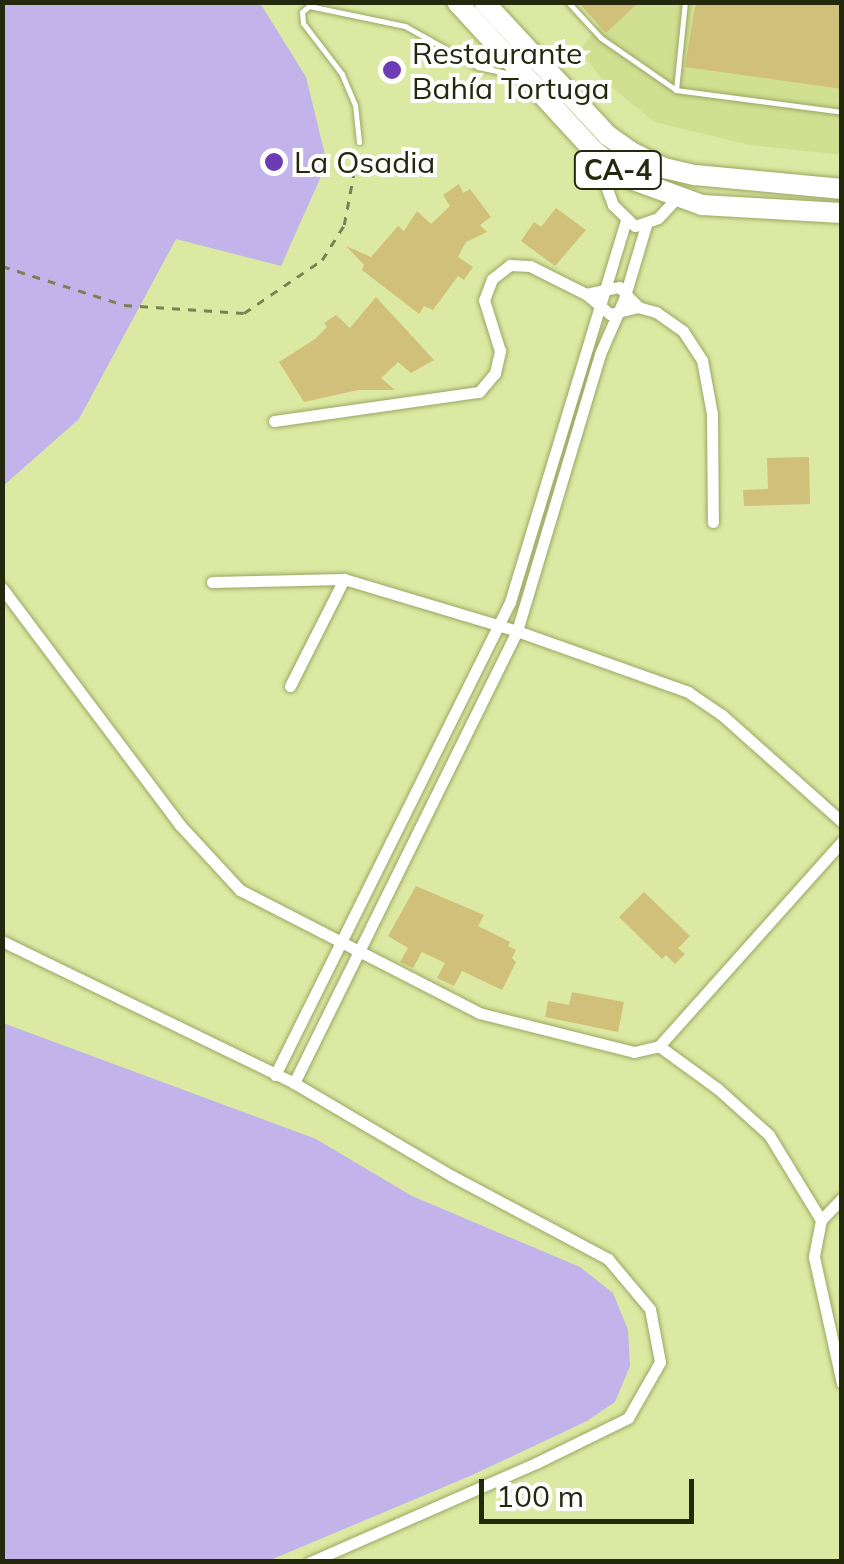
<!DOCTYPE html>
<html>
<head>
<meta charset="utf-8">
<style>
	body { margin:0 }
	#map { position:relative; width:844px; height:1564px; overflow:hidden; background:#dce9a2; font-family:Mulish,sans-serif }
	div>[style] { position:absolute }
	.built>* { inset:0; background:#d1df91 }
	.green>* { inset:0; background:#c2b3ea }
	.building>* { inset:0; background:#d1c07a }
	.path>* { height:2.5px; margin-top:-1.25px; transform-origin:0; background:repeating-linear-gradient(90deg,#7a8252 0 8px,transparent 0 16px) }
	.roads { filter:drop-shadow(0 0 2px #9aa662) drop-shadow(0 0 2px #9aa662) }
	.lane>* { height:5px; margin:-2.5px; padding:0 2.5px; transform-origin:2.5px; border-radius:2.5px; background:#fff }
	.street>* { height:11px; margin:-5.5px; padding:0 5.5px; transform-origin:5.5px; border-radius:5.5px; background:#fff }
	.highway>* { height:20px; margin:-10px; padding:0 10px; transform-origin:10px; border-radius:10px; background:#fff }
	.dots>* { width:28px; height:28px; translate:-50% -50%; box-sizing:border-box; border:5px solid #fff; border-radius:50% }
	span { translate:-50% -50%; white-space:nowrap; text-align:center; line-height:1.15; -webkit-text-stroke:8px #fff; paint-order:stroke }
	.shield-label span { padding:2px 8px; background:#fff; border:2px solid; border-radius:8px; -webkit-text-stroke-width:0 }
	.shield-label { font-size:28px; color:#24280c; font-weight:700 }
	.poi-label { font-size:30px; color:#24280c }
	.left { translate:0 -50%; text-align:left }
	.frame { position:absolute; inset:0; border:5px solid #24280c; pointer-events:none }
	.scale { position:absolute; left:479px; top:1479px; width:215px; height:45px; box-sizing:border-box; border:5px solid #24280c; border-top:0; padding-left:12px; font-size:30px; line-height:35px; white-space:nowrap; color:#24280c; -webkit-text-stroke:8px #fff; paint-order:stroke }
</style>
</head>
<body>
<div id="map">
	<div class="built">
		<div style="clip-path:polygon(616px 3px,841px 3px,841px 155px,750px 145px,654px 122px,601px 78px,580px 50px)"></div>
	</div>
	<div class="green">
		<div style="clip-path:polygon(3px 2px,260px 3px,306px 77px,327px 163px,281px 266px,176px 239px,79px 419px,3px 486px)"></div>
		<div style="clip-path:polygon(3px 1023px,316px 1139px,412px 1196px,580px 1267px,613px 1293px,628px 1330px,630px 1366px,615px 1402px,587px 1421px,470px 1476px,268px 1561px,3px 1561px)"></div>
	</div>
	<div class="building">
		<div style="clip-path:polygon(578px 2px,639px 2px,606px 33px)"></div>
		<div style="clip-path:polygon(696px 2px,842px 2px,842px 89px,685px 67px)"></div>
		<div style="clip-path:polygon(459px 184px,463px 193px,470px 189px,491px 217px,480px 225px,487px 232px,466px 242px,458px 257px,473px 267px,464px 280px,458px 276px,433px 310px,424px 306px,419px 314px,362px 270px,364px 265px,346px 246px,371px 257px,398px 226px,404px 231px,417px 211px,431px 224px,450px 206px,443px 195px)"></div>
		<div style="clip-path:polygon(556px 208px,586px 230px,555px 266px,521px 241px,534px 222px,541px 227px)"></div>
		<div style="clip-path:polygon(376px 297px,434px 360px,411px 373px,398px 362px,381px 378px,395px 390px,358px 390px,304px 402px,279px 362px,315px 339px,327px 327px,324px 323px,336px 315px,350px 328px)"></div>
		<div style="clip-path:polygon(809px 457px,810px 504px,744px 506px,743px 490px,768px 489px,767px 458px)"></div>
		<div style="clip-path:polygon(416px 886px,484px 915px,478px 926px,510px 942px,508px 946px,516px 950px,512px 958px,516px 962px,502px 990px,462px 971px,454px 986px,437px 978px,445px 963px,422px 952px,413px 968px,400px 962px,408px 948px,388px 936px)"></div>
		<div style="clip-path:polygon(644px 892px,690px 936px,678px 948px,685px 954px,675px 964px,666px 955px,662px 959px,619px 917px)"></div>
		<div style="clip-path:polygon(572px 992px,624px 1002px,618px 1032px,545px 1017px,548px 1001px,569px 1005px)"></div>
	</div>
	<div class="path">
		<div style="left:2px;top:266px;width:128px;rotate:17.7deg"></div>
		<div style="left:124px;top:305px;width:120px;rotate:3.8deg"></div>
		<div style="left:244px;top:313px;width:94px;rotate:-34.2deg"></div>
		<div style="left:322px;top:260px;width:41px;rotate:-57.8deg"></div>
		<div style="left:344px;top:225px;width:75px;rotate:-79.3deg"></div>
	</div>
	<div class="roads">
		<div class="lane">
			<div style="left:568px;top:2px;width:49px;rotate:47.5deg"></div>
			<div style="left:601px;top:38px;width:91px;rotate:34.7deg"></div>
			<div style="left:676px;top:90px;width:167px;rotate:7.5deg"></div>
			<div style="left:676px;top:90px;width:88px;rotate:-84.2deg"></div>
			<div style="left:359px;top:142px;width:37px;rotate:-96deg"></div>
			<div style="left:355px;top:105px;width:34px;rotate:-113deg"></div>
			<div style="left:342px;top:74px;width:64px;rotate:-127.4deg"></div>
			<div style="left:303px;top:23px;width:11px;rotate:-95deg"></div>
			<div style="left:302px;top:12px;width:9px;rotate:-41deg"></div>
			<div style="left:309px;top:6px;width:98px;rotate:11.8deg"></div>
			<div style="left:405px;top:26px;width:84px;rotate:29.3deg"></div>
			<div style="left:478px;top:67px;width:40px;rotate:12deg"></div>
		</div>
		<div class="street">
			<div style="left:595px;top:156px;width:52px;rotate:69.8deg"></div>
			<div style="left:613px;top:205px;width:30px;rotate:44deg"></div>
			<div style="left:635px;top:226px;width:24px;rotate:-19deg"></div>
			<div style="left:658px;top:218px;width:26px;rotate:-47deg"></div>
			<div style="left:586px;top:294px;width:34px;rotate:-12deg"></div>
			<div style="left:619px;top:287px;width:28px;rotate:46deg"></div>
			<div style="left:638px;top:307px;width:19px;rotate:16deg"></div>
			<div style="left:656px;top:312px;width:33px;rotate:35deg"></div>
			<div style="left:683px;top:331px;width:35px;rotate:57deg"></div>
			<div style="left:702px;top:360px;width:55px;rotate:79.5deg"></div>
			<div style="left:712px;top:414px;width:108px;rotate:89.5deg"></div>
			<div style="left:274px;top:421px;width:207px;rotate:-8.1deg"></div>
			<div style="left:479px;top:392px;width:25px;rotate:-50deg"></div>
			<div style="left:495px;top:373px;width:23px;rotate:-77deg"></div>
			<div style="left:500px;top:351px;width:53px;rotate:-107.4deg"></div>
			<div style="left:484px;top:300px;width:22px;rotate:-69deg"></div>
			<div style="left:492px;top:279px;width:23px;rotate:-38deg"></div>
			<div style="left:510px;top:265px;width:20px;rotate:3deg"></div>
			<div style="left:530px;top:266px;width:63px;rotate:26.6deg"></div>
			<div style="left:586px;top:294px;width:31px;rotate:40deg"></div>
			<div style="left:610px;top:314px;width:29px;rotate:-14deg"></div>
			<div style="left:212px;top:582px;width:132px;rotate:-1.3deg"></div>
			<div style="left:344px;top:579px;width:181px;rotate:16.7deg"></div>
			<div style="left:517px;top:631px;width:182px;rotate:19.6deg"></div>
			<div style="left:688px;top:692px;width:41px;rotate:34.1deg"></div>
			<div style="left:722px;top:715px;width:161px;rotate:41.7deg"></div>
			<div style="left:2px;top:588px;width:296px;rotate:53.1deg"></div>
			<div style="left:180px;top:825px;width:88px;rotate:47.3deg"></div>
			<div style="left:240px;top:890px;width:269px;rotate:27.2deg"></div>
			<div style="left:479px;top:1013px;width:160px;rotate:14.1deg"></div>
			<div style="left:634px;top:1052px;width:26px;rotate:-13deg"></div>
			<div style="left:659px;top:1046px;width:73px;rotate:36.1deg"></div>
			<div style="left:718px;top:1089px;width:69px;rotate:42deg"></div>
			<div style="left:769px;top:1135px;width:100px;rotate:58.5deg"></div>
			<div style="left:821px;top:1220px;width:38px;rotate:101deg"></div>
			<div style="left:814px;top:1257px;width:129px;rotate:77.5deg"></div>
			<div style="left:290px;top:686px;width:120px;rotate:-63.2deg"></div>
			<div style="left:2px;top:941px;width:325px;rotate:25.9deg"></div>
			<div style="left:294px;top:1083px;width:183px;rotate:30.5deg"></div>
			<div style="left:452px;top:1176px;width:177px;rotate:28deg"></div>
			<div style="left:608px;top:1259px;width:65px;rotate:50deg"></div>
			<div style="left:650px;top:1309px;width:54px;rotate:79.3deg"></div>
			<div style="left:660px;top:1362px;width:64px;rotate:119.7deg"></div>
			<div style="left:628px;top:1418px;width:102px;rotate:153.9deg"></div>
			<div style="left:536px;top:1463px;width:247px;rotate:156.3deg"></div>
			<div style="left:659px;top:1046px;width:275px;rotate:-48.2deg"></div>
			<div style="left:275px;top:1075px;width:528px;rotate:-63.58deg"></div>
			<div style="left:510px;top:602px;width:400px;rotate:-73.1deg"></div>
			<div style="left:294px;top:1083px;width:504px;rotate:-63.74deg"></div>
			<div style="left:517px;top:631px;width:289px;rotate:-73.3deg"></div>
			<div style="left:600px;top:354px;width:60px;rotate:-66.4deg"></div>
			<div style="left:624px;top:299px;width:77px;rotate:-73.4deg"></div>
			<div style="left:821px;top:1220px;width:30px;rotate:-46deg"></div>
		</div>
		<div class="highway">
			<div style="left:457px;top:2px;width:202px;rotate:47.4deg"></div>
			<div style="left:594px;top:151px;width:46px;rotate:37.1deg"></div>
			<div style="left:631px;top:179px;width:76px;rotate:20.1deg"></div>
			<div style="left:702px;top:205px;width:140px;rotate:3.3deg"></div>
			<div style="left:484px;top:2px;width:181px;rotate:47.2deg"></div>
			<div style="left:607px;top:135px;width:29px;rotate:35deg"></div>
			<div style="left:631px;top:152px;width:37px;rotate:26deg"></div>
			<div style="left:664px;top:168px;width:32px;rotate:13deg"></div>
			<div style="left:695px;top:175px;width:148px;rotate:5.4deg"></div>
		</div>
	</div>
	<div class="dots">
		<div style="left:392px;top:70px;background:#6b3cb4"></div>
		<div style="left:274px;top:162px;background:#6b3cb4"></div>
	</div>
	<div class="shield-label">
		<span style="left:618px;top:170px">CA-4</span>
	</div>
	<div class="poi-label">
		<span class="left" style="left:412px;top:70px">Restaurante<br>Bahía Tortuga</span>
		<span class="left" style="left:294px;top:162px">La Osadia</span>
	</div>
	<div class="frame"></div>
	<div class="scale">100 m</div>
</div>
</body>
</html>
